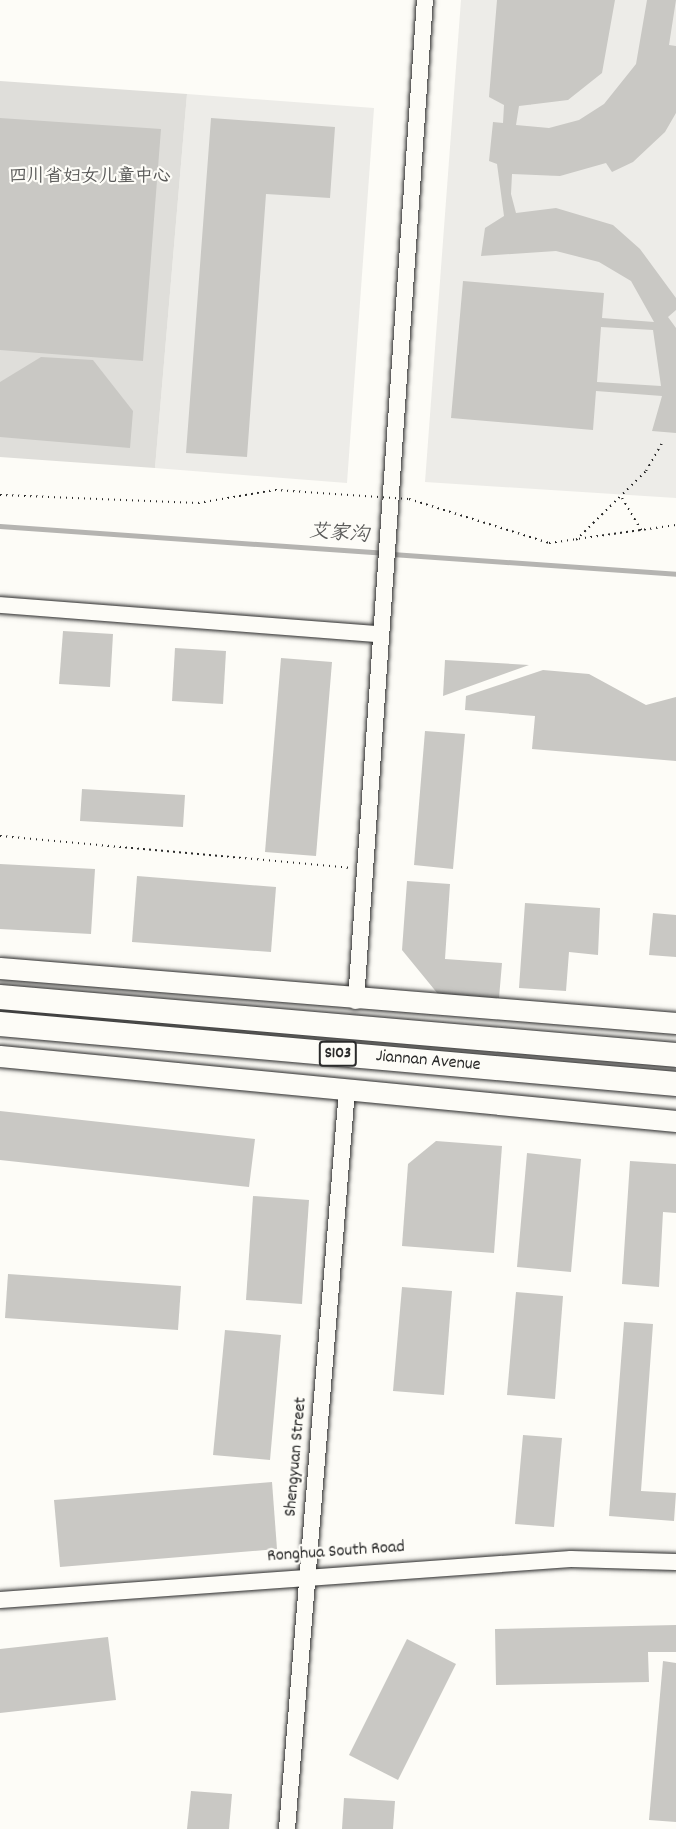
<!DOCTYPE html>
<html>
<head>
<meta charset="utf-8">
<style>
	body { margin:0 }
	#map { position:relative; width:676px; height:1829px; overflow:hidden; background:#fdfcf7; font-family:Dekko,"LXGW WenKai TC",sans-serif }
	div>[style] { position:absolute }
	.built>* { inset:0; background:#edece8 }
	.green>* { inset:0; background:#dfdeda }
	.stream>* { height:4.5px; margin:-2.25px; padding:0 2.25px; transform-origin:2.25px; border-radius:2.25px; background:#b5b4b1 }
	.building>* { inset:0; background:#c9c8c4 }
	.path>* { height:2px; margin-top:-1px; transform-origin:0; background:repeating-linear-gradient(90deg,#2b2b2b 0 1.5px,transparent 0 6px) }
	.roads { filter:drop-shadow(0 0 2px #2b2b2b) drop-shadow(0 0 2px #2b2b2b) }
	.minor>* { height:16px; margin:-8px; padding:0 8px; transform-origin:8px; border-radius:8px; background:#fdfcf7 }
	.major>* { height:21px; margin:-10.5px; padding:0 10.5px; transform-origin:10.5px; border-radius:10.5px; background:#fdfcf7 }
	.highway>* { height:24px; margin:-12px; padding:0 12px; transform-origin:12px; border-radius:12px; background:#fdfcf7 }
	.path-bridge>* { height:2px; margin-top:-1px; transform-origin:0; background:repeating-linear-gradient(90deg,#2b2b2b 0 1.5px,transparent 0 6px) }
	span { translate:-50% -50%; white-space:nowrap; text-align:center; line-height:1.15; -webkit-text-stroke:4.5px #fdfcf7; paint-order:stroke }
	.shield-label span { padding:2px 4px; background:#fdfcf7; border:2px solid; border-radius:4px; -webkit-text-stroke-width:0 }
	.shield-label { font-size:16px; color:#2b2b2b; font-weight:700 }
	.park-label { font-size:18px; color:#585857 }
	.street-label { font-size:18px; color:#2b2b2b }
	.water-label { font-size:20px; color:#5b5b5a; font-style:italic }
</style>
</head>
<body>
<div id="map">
	<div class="built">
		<div style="clip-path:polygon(461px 0,676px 0,676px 498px,425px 482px)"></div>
		<div style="clip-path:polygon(187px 94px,374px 108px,347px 483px,155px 468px)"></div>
	</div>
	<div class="green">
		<div style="clip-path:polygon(0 81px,187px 94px,155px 468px,0 457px)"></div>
	</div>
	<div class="stream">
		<div style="left:0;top:526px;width:384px;rotate:4deg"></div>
		<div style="left:392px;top:554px;width:285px;rotate:4deg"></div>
	</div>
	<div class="building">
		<div style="clip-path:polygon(evenodd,497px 0,615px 0,602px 73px,568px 100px,519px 106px,516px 125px,549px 128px,579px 120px,604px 104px,636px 64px,647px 0,676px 0,669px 45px,676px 46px,676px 113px,665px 132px,633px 162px,612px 172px,606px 163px,560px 176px,512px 174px,511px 194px,516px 213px,556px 208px,613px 225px,640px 249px,676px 298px,676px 310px,668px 317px,676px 328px,676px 433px,652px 431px,662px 396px,596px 391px,593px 430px,451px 418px,463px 281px,604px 293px,602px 318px,654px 322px,631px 281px,599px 262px,556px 251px,481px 256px,485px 228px,504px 216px,497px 164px,489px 161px,493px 122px,503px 123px,504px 105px,489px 97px,497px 0,601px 327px,653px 330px,661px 386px,597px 382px,601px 327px)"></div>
		<div style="clip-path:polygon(0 118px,161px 129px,143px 361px,0 350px)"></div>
		<div style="clip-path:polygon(211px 118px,335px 127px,330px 198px,266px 194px,247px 457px,186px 453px)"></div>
		<div style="clip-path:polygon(41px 357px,93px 360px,133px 411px,130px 448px,0 437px,0 382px)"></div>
		<div style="clip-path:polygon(63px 631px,113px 634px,110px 687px,59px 684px)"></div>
		<div style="clip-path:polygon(175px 648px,226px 651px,223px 704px,172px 701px)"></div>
		<div style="clip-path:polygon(281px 658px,332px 662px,316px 856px,265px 852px)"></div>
		<div style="clip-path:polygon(445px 660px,529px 665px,443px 696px)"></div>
		<div style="clip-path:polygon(543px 670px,589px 674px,646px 705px,676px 697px,676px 761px,532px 749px,535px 716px,465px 710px,466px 696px)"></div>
		<div style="clip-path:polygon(425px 731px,465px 734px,453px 869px,414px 865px)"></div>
		<div style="clip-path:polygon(82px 789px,185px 795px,183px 827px,80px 821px)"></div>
		<div style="clip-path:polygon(0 864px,95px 869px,91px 934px,0 929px)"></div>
		<div style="clip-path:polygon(137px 876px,276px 887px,271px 952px,132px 942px)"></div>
		<div style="clip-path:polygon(407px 881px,450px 884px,445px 959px,502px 963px,499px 998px,438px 994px,402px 950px)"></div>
		<div style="clip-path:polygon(525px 903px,600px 908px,598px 955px,569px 952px,566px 991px,519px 988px)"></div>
		<div style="clip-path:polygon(653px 913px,676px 915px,676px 957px,649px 955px)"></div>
		<div style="clip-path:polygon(0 1111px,255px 1139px,249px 1187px,0 1160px)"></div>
		<div style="clip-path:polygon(436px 1141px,502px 1146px,494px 1253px,402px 1246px,408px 1164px)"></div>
		<div style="clip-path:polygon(527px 1153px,581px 1159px,571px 1272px,517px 1267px)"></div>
		<div style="clip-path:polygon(630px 1161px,676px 1164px,676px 1213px,663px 1212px,659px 1287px,622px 1284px)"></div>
		<div style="clip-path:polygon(253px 1196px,309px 1200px,302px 1304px,246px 1300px)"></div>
		<div style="clip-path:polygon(8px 1274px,181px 1286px,178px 1330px,5px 1318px)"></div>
		<div style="clip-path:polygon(402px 1287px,452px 1291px,444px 1395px,393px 1391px)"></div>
		<div style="clip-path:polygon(516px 1292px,563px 1296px,555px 1399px,507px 1395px)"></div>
		<div style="clip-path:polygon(624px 1322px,653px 1324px,641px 1491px,676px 1493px,674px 1521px,609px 1516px)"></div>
		<div style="clip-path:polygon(225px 1330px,281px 1335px,270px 1460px,213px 1455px)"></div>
		<div style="clip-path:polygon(523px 1435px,562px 1438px,554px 1527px,515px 1524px)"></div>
		<div style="clip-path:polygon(272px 1482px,277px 1549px,60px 1567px,54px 1500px)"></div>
		<div style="clip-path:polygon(676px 1625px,676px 1652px,648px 1652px,649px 1682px,496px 1685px,495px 1629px)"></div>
		<div style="clip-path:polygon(108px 1637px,116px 1700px,0 1713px,0 1649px)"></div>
		<div style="clip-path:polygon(407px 1639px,456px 1664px,398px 1780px,349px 1755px)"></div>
		<div style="clip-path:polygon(663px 1661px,676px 1663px,676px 1822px,649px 1820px)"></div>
		<div style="clip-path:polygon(191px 1791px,232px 1794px,229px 1829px,187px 1829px)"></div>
		<div style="clip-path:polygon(344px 1798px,395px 1801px,393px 1829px,342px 1829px)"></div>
	</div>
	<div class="path">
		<div style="left:622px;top:498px;width:39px;rotate:59deg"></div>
		<div style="left:576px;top:540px;width:98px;rotate:-44.6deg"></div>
		<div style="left:646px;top:471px;width:34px;rotate:-60deg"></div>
		<div style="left:0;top:836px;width:351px;rotate:5.2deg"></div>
	</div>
	<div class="roads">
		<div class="minor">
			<div style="left:0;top:605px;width:382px;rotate:4.4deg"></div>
			<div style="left:356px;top:1001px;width:1003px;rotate:-86.06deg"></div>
			<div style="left:0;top:1600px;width:572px;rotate:-4.11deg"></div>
			<div style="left:571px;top:1559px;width:105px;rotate:1.6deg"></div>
			<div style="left:287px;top:1829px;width:742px;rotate:-85.36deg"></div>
		</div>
		<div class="major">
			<div style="left:0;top:968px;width:678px;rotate:4.65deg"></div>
			<div style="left:0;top:1056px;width:679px;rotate:5.49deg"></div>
		</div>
		<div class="highway">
			<div style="left:0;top:997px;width:678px;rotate:4.9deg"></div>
			<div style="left:0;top:1024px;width:679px;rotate:5.07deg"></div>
		</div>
	</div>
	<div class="path-bridge">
		<div style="left:0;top:495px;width:198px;rotate:2.3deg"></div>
		<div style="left:198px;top:503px;width:78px;rotate:-9.6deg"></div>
		<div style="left:275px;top:490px;width:134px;rotate:3.8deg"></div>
		<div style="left:409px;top:499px;width:147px;rotate:17.4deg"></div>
		<div style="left:549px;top:543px;width:128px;rotate:-8.1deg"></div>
	</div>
	<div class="shield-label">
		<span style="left:338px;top:1054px">S103</span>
	</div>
	<div class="park-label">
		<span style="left:90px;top:178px">四川省妇女儿童中心</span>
	</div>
	<div class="street-label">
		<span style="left:428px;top:1062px;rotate:5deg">Jiannan Avenue</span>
		<span style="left:297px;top:1457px;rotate:-85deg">Shengyuan Street</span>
		<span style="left:336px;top:1553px;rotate:-4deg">Ronghua South Road</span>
	</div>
	<div class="water-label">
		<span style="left:339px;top:535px;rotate:4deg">艾家沟</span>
	</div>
</div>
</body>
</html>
